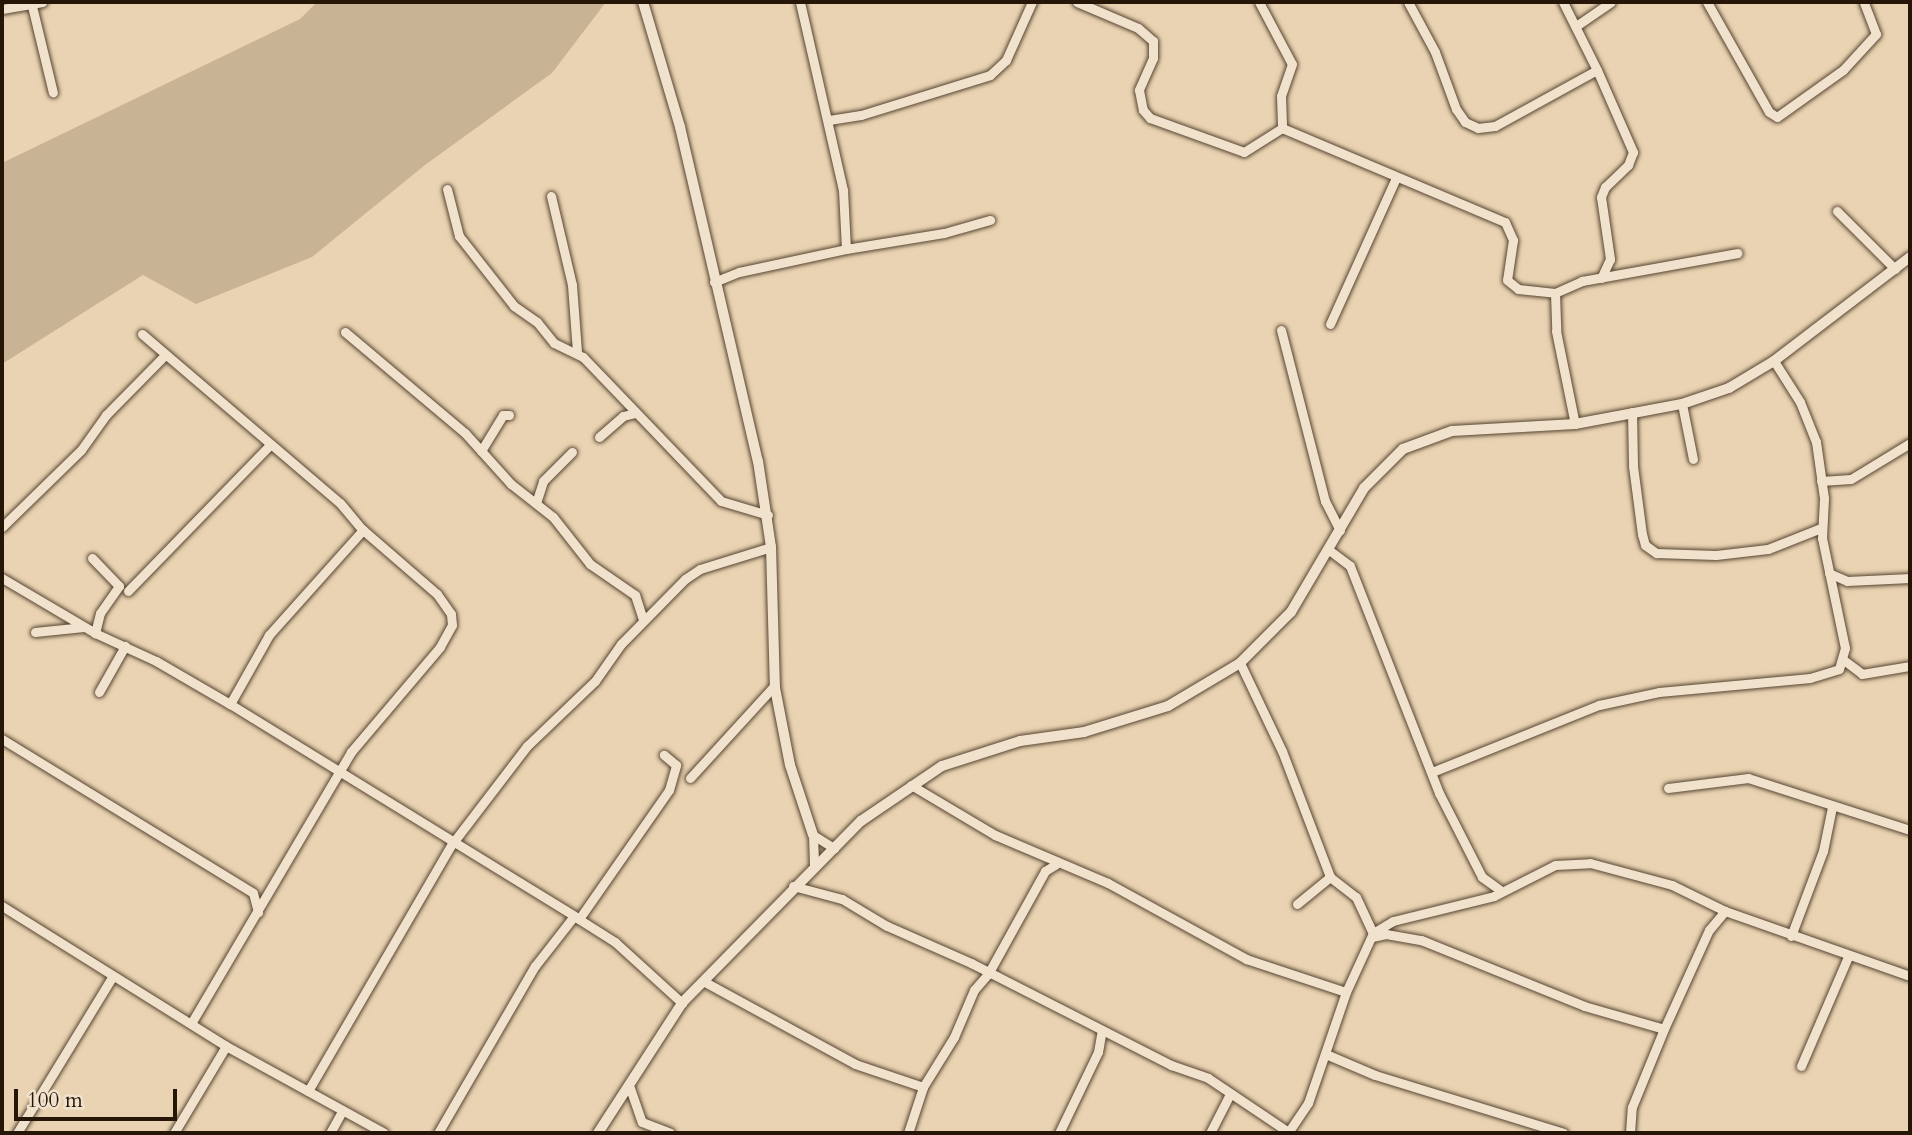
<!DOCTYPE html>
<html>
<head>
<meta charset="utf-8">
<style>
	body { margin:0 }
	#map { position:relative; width:1912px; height:1135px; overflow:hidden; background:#ead3b2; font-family:Cardo,serif }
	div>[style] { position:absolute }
	.green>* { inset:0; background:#c9b395 }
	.roads { filter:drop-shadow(0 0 2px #564532) drop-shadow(0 0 2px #564532) }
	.minor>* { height:9px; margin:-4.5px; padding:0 4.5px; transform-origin:4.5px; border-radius:4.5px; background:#f1e2cd }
	.tertiary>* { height:10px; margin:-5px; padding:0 5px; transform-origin:5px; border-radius:5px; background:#f1e2cd }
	span { translate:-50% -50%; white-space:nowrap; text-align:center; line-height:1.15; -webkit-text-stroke:7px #f1e2cd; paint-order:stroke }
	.frame { position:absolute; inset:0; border:4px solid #251608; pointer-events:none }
	.scale { position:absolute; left:14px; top:1089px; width:163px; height:32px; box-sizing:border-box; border:4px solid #251608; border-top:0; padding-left:9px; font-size:21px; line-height:24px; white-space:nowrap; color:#251608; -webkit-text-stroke:5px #f1e2cd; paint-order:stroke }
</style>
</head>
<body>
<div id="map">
	<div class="green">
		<div style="clip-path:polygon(317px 2px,606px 2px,552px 73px,425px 165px,312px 257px,196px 304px,143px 275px,2px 364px,2px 163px,300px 19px)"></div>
	</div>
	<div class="roads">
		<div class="minor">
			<div style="left:1077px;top:2px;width:66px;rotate:23.1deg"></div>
			<div style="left:1138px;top:28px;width:20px;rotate:41deg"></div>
			<div style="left:1153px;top:41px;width:17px;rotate:90deg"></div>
			<div style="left:1153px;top:58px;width:35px;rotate:114deg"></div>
			<div style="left:1139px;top:90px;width:20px;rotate:79deg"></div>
			<div style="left:1143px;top:110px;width:11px;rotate:49deg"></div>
			<div style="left:1150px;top:118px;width:100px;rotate:19.9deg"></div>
			<div style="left:1244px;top:152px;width:45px;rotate:-32.3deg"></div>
			<div style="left:1259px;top:2px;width:70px;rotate:62deg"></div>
			<div style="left:1292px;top:64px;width:34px;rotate:109deg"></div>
			<div style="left:1281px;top:96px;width:32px;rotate:88deg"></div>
			<div style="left:1408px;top:2px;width:57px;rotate:61.6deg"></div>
			<div style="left:1435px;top:52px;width:61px;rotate:69.8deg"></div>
			<div style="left:1456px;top:109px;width:16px;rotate:55deg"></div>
			<div style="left:1465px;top:122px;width:14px;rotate:25deg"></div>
			<div style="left:1478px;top:128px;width:17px;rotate:-7deg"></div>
			<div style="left:1495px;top:126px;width:116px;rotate:-28.8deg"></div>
			<div style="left:1597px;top:70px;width:76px;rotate:-116.6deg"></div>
			<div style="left:1707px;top:2px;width:126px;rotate:60.6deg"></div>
			<div style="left:1769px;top:112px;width:9px;rotate:32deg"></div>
			<div style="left:1777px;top:117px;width:81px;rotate:-35.5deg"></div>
			<div style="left:1843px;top:70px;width:49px;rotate:-47.5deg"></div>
			<div style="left:1876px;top:34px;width:34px;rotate:-111deg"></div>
			<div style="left:32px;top:6px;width:89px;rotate:76.4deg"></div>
			<div style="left:2px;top:9px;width:41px;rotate:-9.9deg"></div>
			<div style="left:1576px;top:26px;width:42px;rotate:-34.4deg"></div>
			<div style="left:1597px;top:70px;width:90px;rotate:66.3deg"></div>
			<div style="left:1633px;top:152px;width:14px;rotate:111deg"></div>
			<div style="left:1628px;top:165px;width:32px;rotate:136deg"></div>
			<div style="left:1605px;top:187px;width:11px;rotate:112deg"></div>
			<div style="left:1601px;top:197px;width:63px;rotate:81.7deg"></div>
			<div style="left:1610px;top:259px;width:21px;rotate:115deg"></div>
			<div style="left:829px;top:120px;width:32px;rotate:-9deg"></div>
			<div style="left:861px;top:115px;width:135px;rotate:-17.2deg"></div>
			<div style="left:990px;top:75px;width:22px;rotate:-43deg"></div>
			<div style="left:1006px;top:60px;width:64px;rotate:-65.9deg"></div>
			<div style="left:1282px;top:128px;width:242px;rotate:22.9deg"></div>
			<div style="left:1505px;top:222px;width:20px;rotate:66deg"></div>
			<div style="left:1513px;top:240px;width:40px;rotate:98.5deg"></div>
			<div style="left:1507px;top:280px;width:14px;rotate:39deg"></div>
			<div style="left:1518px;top:289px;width:37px;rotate:6deg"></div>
			<div style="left:1555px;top:293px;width:30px;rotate:-24deg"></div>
			<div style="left:1582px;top:281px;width:158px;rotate:-10.2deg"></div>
			<div style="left:447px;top:189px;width:49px;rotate:75.7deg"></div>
			<div style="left:459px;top:236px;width:89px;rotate:51.8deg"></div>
			<div style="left:514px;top:306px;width:28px;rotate:35deg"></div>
			<div style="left:537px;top:322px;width:27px;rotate:51deg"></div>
			<div style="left:554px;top:343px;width:32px;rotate:26deg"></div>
			<div style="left:583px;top:357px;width:199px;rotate:46.2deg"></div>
			<div style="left:721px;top:501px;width:49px;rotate:16.6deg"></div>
			<div style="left:551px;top:196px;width:91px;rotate:76.7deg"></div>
			<div style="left:572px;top:285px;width:66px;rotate:85.7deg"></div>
			<div style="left:1837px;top:211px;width:82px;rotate:45deg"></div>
			<div style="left:846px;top:249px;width:99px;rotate:-9.3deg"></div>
			<div style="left:944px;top:233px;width:48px;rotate:-15.8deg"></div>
			<div style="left:714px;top:282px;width:27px;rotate:-22deg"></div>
			<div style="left:739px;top:272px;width:109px;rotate:-12.1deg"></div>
			<div style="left:846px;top:249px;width:59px;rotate:-92.9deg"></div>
			<div style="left:843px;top:190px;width:193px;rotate:-102.9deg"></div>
			<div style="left:1555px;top:293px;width:38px;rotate:88deg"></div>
			<div style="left:1556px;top:331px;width:95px;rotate:78.5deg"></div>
			<div style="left:1330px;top:324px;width:160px;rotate:-65.7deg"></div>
			<div style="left:1281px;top:330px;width:177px;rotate:75.6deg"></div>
			<div style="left:1325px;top:501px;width:33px;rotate:63deg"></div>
			<div style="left:345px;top:332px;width:157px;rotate:40.1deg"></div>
			<div style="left:465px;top:433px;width:69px;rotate:48deg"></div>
			<div style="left:511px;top:484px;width:53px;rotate:38.2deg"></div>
			<div style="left:553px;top:517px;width:60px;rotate:51.8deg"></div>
			<div style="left:590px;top:564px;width:55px;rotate:34.6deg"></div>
			<div style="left:635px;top:595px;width:26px;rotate:72deg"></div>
			<div style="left:142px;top:334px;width:260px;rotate:40.5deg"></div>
			<div style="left:340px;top:503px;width:35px;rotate:50deg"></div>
			<div style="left:363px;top:530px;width:98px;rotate:40.9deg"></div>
			<div style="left:437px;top:594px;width:24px;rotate:55deg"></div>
			<div style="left:451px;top:614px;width:11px;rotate:85deg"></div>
			<div style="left:452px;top:625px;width:25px;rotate:119deg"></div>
			<div style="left:440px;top:647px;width:138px;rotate:130.3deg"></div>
			<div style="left:351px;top:752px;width:313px;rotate:120.5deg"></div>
			<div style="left:1682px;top:404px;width:56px;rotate:78.7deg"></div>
			<div style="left:1632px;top:412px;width:54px;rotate:88.9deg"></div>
			<div style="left:1633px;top:466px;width:69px;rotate:82.5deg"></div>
			<div style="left:1642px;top:534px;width:11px;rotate:75deg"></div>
			<div style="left:1645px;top:545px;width:14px;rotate:36deg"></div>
			<div style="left:1656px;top:553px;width:60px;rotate:1.9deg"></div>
			<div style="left:1716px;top:555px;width:52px;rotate:-6.6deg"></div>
			<div style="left:1768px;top:549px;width:57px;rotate:-21.6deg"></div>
			<div style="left:599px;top:437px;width:32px;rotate:-41deg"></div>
			<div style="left:623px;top:416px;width:12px;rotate:-14deg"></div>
			<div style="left:481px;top:451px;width:42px;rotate:-58.6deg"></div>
			<div style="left:503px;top:415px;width:6px"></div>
			<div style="left:1821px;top:481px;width:30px;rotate:-4deg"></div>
			<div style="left:1851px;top:479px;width:69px;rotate:-31.4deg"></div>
			<div style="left:536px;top:503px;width:23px;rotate:-72deg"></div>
			<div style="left:543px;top:481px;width:41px;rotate:-45deg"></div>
			<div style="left:2px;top:527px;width:110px;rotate:-44.3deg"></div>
			<div style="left:81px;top:450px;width:43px;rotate:-54.5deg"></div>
			<div style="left:106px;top:415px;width:83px;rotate:-45.5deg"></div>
			<div style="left:1329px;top:550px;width:26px;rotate:37deg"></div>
			<div style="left:1350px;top:566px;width:244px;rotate:68.6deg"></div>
			<div style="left:1439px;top:793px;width:94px;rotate:62.9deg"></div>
			<div style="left:1482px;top:877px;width:22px;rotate:36deg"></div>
			<div style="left:92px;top:558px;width:39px;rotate:46deg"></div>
			<div style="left:119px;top:586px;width:33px;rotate:125deg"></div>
			<div style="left:100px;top:613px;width:21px;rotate:104deg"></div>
			<div style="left:1829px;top:573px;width:20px;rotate:24deg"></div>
			<div style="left:1847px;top:581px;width:63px;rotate:-2.7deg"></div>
			<div style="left:2px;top:578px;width:108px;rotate:30.6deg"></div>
			<div style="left:95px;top:633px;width:67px;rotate:24.7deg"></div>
			<div style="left:156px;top:661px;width:86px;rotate:30.2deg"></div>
			<div style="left:230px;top:704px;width:404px;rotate:31.6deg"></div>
			<div style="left:574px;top:916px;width:49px;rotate:32.4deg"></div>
			<div style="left:615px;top:942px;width:91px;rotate:42.3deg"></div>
			<div style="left:128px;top:591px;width:202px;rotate:-45.8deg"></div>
			<div style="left:35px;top:632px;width:49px;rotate:-5.8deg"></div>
			<div style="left:1845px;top:661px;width:21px;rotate:37deg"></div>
			<div style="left:1862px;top:674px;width:49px;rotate:-9.5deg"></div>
			<div style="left:1240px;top:663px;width:98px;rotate:64.5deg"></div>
			<div style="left:1282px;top:751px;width:135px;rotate:69.1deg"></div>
			<div style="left:1330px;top:877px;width:33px;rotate:38deg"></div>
			<div style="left:1356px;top:897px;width:40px;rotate:65deg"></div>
			<div style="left:1373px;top:933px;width:65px;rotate:114.6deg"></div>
			<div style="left:1346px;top:992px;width:117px;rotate:108.9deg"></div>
			<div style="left:1308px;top:1103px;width:34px;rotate:124deg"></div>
			<div style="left:99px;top:692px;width:53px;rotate:-60.5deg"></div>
			<div style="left:230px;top:704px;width:79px;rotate:-60.5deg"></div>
			<div style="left:269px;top:635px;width:141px;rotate:-48.2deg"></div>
			<div style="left:2px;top:739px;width:294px;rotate:31.5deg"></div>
			<div style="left:253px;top:893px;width:20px;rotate:75deg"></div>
			<div style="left:1432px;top:772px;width:180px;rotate:-21.9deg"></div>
			<div style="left:1599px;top:705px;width:61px;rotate:-12.2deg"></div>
			<div style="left:1659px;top:692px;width:152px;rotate:-5.3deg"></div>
			<div style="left:1810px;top:678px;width:30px;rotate:-17deg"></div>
			<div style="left:1839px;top:669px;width:22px;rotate:-74deg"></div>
			<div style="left:1845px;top:648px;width:112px;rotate:-101.8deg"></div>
			<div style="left:1822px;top:538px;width:40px;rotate:-87.1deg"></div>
			<div style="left:1824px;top:498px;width:57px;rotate:-98.1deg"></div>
			<div style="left:1816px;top:442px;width:43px;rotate:-111.8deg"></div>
			<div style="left:1800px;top:402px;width:49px;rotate:-122.4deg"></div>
			<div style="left:690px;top:778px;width:126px;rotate:-47.6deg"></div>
			<div style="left:911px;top:785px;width:98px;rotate:30.8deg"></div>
			<div style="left:995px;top:835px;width:123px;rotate:23deg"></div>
			<div style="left:1108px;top:883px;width:158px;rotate:28.8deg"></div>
			<div style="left:1246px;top:959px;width:105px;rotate:18.3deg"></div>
			<div style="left:1668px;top:788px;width:81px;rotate:-7.1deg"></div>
			<div style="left:1748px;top:778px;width:170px;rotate:17.8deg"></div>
			<div style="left:813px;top:835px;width:29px;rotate:88deg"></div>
			<div style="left:813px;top:835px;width:25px;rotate:32deg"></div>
			<div style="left:793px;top:886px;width:51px;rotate:14.9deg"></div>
			<div style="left:842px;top:899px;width:52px;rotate:31deg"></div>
			<div style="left:887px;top:926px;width:92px;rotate:23.8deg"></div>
			<div style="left:971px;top:963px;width:225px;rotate:27deg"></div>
			<div style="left:1171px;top:1065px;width:39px;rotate:19deg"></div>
			<div style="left:1208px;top:1078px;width:99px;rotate:33.9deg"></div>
			<div style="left:1297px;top:904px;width:43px;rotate:-39.3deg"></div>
			<div style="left:2px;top:906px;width:264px;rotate:32deg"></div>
			<div style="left:226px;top:1046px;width:180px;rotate:28.8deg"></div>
			<div style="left:579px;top:919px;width:157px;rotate:-55.1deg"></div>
			<div style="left:669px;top:790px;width:26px;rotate:-74deg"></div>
			<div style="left:676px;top:765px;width:16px;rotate:-140deg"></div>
			<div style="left:1373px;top:933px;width:23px;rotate:-31deg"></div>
			<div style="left:1393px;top:921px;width:104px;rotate:-13.9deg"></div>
			<div style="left:1494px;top:896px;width:68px;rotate:-26.9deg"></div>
			<div style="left:1555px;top:865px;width:35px;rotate:-3deg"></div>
			<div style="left:1590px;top:863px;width:85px;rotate:15deg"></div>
			<div style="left:1672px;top:885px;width:59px;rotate:26.1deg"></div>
			<div style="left:1725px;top:911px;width:196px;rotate:19.4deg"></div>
			<div style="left:1791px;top:936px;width:91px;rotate:-69.4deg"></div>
			<div style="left:1823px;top:851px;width:45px;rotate:-78.4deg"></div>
			<div style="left:1372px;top:937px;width:14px;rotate:-12deg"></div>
			<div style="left:1386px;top:934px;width:36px;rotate:10deg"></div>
			<div style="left:1421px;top:940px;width:176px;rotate:22deg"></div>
			<div style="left:1584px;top:1006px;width:83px;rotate:16deg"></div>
			<div style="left:703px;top:981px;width:173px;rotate:28.6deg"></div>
			<div style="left:855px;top:1064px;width:72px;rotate:18.7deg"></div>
			<div style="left:1328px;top:1055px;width:51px;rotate:23.1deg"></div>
			<div style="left:1375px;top:1075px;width:197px;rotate:17.1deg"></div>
			<div style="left:1801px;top:1066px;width:119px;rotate:-66.7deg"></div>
			<div style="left:630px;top:1088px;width:36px;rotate:71deg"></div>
			<div style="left:642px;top:1122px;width:30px;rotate:21deg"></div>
			<div style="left:308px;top:1091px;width:286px;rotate:-59.8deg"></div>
			<div style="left:452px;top:844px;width:123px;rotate:-52.6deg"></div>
			<div style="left:527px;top:746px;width:94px;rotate:-43.7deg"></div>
			<div style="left:595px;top:681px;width:45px;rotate:-54.9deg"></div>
			<div style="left:621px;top:644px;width:91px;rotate:-45.4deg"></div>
			<div style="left:685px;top:579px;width:18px;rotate:-34deg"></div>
			<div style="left:700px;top:569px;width:74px;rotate:-17.2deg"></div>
			<div style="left:17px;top:1133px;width:184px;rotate:-58.6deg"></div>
			<div style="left:174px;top:1133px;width:101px;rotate:-59.1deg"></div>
			<div style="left:330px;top:1133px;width:25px;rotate:-61deg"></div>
			<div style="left:438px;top:1133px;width:193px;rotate:-59.9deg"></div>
			<div style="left:535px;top:966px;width:63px;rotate:-52deg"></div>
			<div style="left:908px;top:1133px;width:48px;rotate:-71.9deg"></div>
			<div style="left:923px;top:1087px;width:59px;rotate:-58.2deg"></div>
			<div style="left:954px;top:1037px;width:51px;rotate:-66.9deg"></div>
			<div style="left:974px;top:990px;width:21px;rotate:-49deg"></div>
			<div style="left:988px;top:974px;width:118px;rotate:-61deg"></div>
			<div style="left:1045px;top:871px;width:13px;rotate:-32deg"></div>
			<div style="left:1059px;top:1133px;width:90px;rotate:-64.3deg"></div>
			<div style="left:1098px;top:1052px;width:22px;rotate:-80deg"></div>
			<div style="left:1210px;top:1133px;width:44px;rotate:-62.9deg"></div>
			<div style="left:1630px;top:1133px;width:26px;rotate:-86deg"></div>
			<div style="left:1632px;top:1107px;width:84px;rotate:-67.7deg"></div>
			<div style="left:1664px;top:1029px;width:109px;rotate:-65.6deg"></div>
			<div style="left:1709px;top:930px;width:25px;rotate:-50deg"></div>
		</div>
		<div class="tertiary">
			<div style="left:643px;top:2px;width:130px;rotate:73.5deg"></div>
			<div style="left:680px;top:127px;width:343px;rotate:76.9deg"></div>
			<div style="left:758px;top:461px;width:87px;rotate:81.4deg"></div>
			<div style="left:771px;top:547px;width:141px;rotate:88.4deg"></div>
			<div style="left:775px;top:688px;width:78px;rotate:79deg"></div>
			<div style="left:790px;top:765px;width:74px;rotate:71.8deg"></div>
			<div style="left:598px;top:1133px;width:155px;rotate:-57.1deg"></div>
			<div style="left:682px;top:1003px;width:255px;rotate:-45.5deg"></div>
			<div style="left:861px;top:821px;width:98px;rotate:-34.2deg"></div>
			<div style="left:942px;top:766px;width:82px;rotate:-17.8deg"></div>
			<div style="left:1020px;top:741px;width:65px;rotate:-8deg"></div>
			<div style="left:1084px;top:732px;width:88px;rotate:-17.2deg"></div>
			<div style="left:1168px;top:706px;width:84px;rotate:-30.8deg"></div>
			<div style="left:1240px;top:663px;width:72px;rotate:-45deg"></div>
			<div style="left:1291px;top:612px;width:144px;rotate:-59.5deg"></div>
			<div style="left:1364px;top:488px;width:55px;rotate:-45deg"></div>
			<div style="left:1403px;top:449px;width:52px;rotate:-20.2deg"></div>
			<div style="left:1452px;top:431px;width:123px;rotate:-3.3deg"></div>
			<div style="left:1575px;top:424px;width:109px;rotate:-10.6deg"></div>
			<div style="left:1682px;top:404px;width:50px;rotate:-18.8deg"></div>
			<div style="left:1729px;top:388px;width:52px;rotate:-31deg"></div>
			<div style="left:1774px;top:361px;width:171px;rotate:-37.4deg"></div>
		</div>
	</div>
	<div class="frame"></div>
	<div class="scale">100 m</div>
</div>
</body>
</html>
